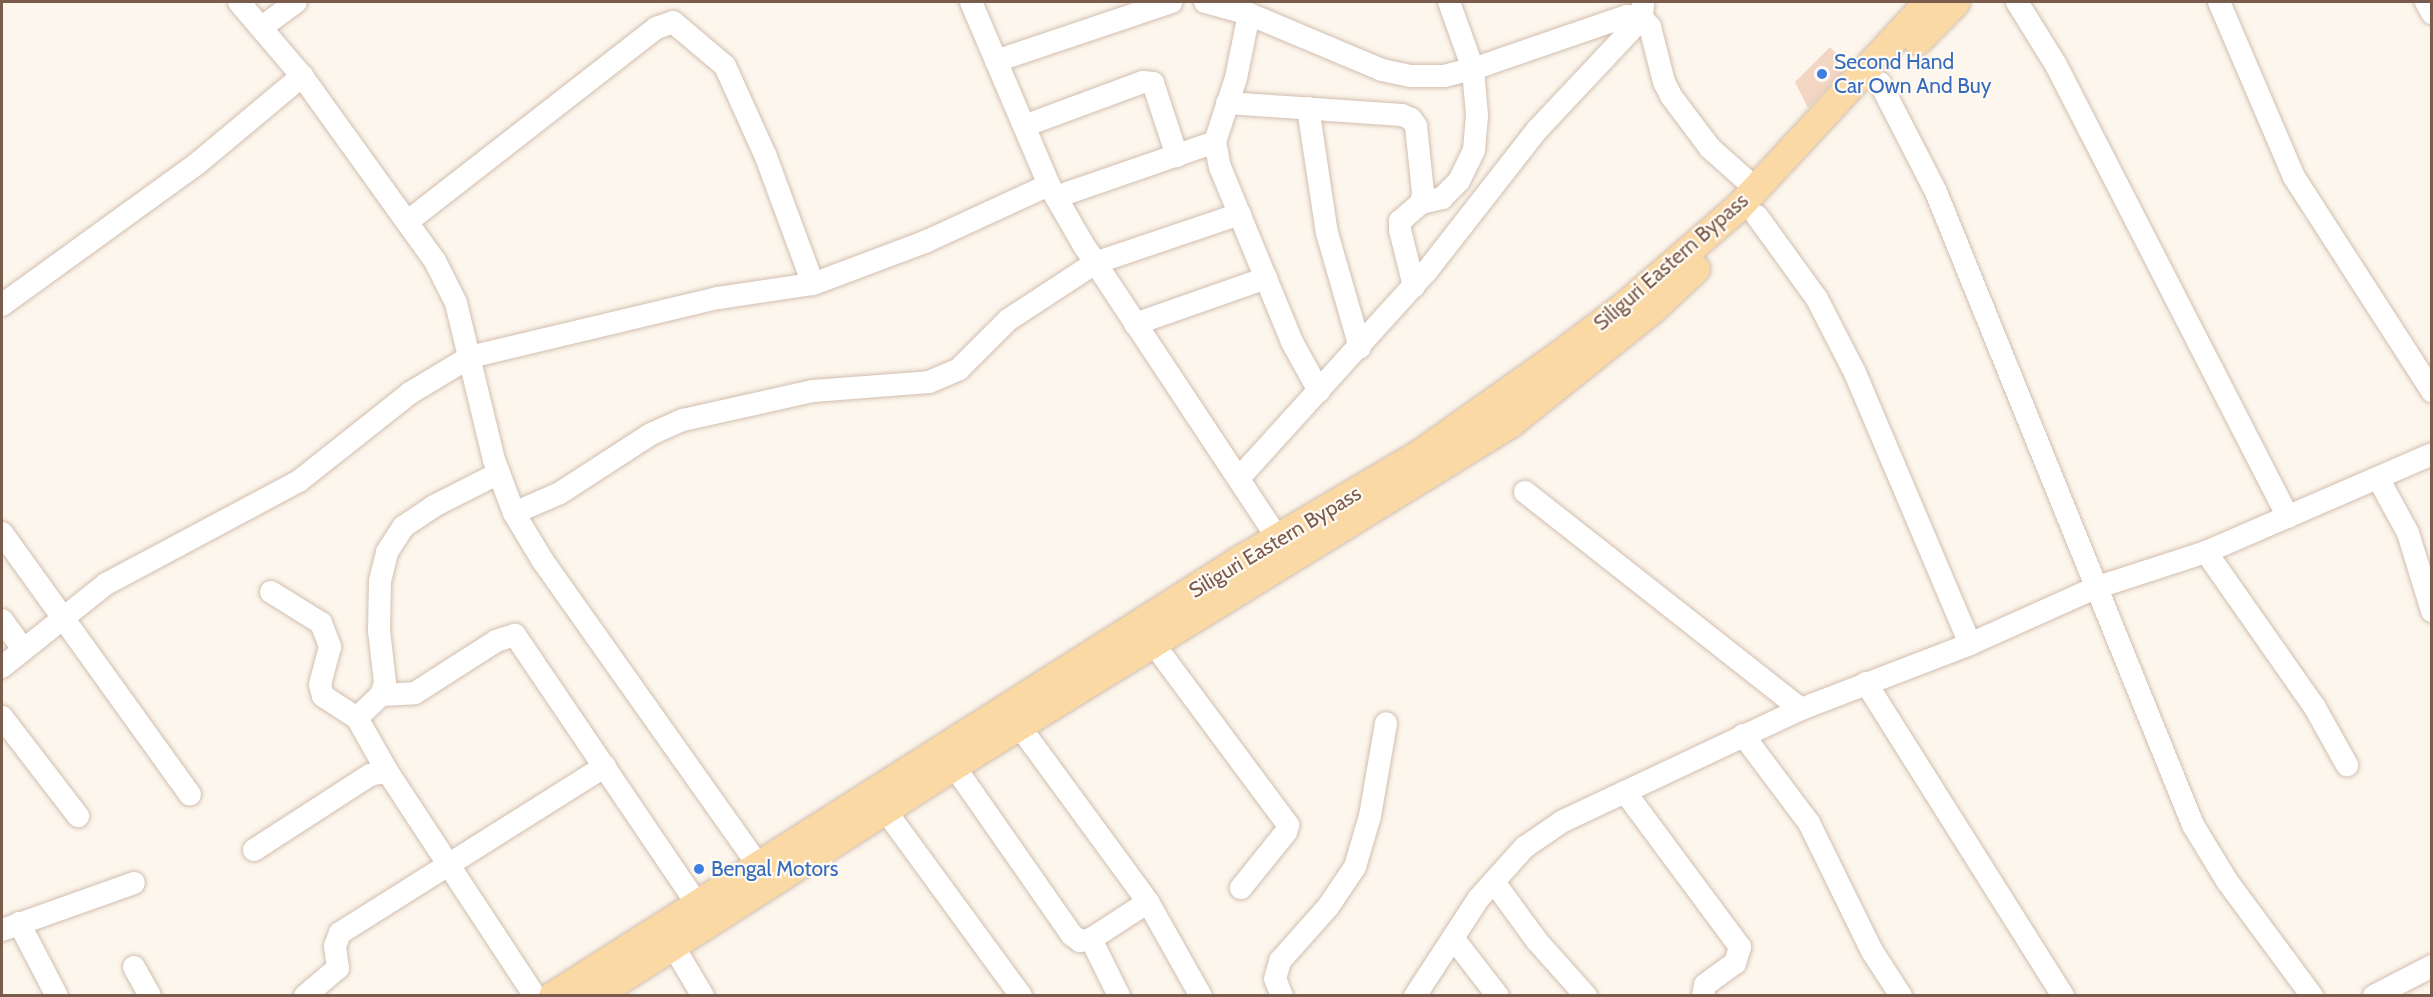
<!DOCTYPE html>
<html>
<head>
<meta charset="utf-8">
<style>
	body { margin:0 }
	#map { position:relative; width:2433px; height:997px; overflow:hidden; background:#fdf6ec; font-family:Cabin,sans-serif }
	div>[style] { position:absolute }
	.building>* { inset:0; background:#f3d5c3 }
	.roads { filter:drop-shadow(0 0 2px #d1beb0) drop-shadow(0 0 2px #d1beb0) }
	.minor>* { height:22px; margin:-11px; padding:0 11px; transform-origin:11px; border-radius:11px; background:#fff }
	.major>* { height:28px; margin:-14px; padding:0 14px; transform-origin:14px; border-radius:14px; background:#fbd9a5 }
	.dots>* { width:16px; height:16px; translate:-50% -50%; box-sizing:border-box; border:3px solid #fffaf3; border-radius:50% }
	span { translate:-50% -50%; white-space:nowrap; text-align:center; line-height:1.15; -webkit-text-stroke:4.5px #fffaf3; paint-order:stroke }
	.shop-label { font-size:21px; color:#366cbe }
	.left { translate:0 -50%; text-align:left }
	.street-label { font-size:21px; color:#7a5c4d }
	.frame { position:absolute; inset:0; border:3px solid #7a5c4d; pointer-events:none }
</style>
</head>
<body>
<div id="map">
	<div class="building">
		<div style="clip-path:polygon(1830px 47px,1849px 66px,1808px 108px,1795px 82px)"></div>
	</div>
	<div class="roads">
		<div class="minor">
			<div style="left:239px;top:2px;width:97px;rotate:49.6deg"></div>
			<div style="left:302px;top:76px;width:228px;rotate:54.3deg"></div>
			<div style="left:435px;top:261px;width:47px;rotate:63.4deg"></div>
			<div style="left:456px;top:303px;width:162px;rotate:76.4deg"></div>
			<div style="left:494px;top:460px;width:57px;rotate:69.3deg"></div>
			<div style="left:514px;top:513px;width:56px;rotate:58.9deg"></div>
			<div style="left:543px;top:561px;width:390px;rotate:54.7deg"></div>
			<div style="left:971px;top:2px;width:199px;rotate:66.9deg"></div>
			<div style="left:1049px;top:185px;width:68px;rotate:60deg"></div>
			<div style="left:1083px;top:244px;width:369px;rotate:56.5deg"></div>
			<div style="left:1205px;top:2px;width:46px;rotate:15.3deg"></div>
			<div style="left:1249px;top:14px;width:144px;rotate:22.8deg"></div>
			<div style="left:1382px;top:70px;width:30px;rotate:12deg"></div>
			<div style="left:1411px;top:76px;width:33px"></div>
			<div style="left:1444px;top:76px;width:30px;rotate:-14deg"></div>
			<div style="left:1473px;top:69px;width:163px;rotate:-19deg"></div>
			<div style="left:1627px;top:16px;width:15px;rotate:8deg"></div>
			<div style="left:1642px;top:18px;width:12px;rotate:48deg"></div>
			<div style="left:1650px;top:27px;width:57px;rotate:75.7deg"></div>
			<div style="left:1664px;top:82px;width:16px;rotate:63deg"></div>
			<div style="left:1671px;top:96px;width:65px;rotate:53.1deg"></div>
			<div style="left:1710px;top:148px;width:62px;rotate:41.7deg"></div>
			<div style="left:2017px;top:2px;width:74px;rotate:58.2deg"></div>
			<div style="left:2056px;top:65px;width:508px;rotate:62.83deg"></div>
			<div style="left:2219px;top:2px;width:190px;rotate:66.8deg"></div>
			<div style="left:2294px;top:177px;width:255px;rotate:57.2deg"></div>
			<div style="left:2426px;top:2px;width:13px;rotate:61deg"></div>
			<div style="left:1249px;top:14px;width:65px;rotate:101.5deg"></div>
			<div style="left:1236px;top:78px;width:67px;rotate:108.2deg"></div>
			<div style="left:1215px;top:142px;width:25px;rotate:79deg"></div>
			<div style="left:1220px;top:167px;width:189px;rotate:67.6deg"></div>
			<div style="left:1292px;top:342px;width:56px;rotate:61.1deg"></div>
			<div style="left:262px;top:27px;width:42px;rotate:-36.3deg"></div>
			<div style="left:996px;top:61px;width:185px;rotate:-18.6deg"></div>
			<div style="left:1880px;top:83px;width:123px;rotate:62.8deg"></div>
			<div style="left:1936px;top:192px;width:683px;rotate:67.9deg"></div>
			<div style="left:2193px;top:825px;width:66px;rotate:58.7deg"></div>
			<div style="left:2227px;top:881px;width:143px;rotate:53.5deg"></div>
			<div style="left:1227px;top:103px;width:175px;rotate:3.9deg"></div>
			<div style="left:1402px;top:115px;width:10px;rotate:24deg"></div>
			<div style="left:1411px;top:119px;width:9px;rotate:54deg"></div>
			<div style="left:1416px;top:126px;width:67px;rotate:84deg"></div>
			<div style="left:1423px;top:193px;width:10px;rotate:101deg"></div>
			<div style="left:1421px;top:203px;width:28px;rotate:139deg"></div>
			<div style="left:1400px;top:221px;width:9px;rotate:90deg"></div>
			<div style="left:1400px;top:230px;width:58px;rotate:76deg"></div>
			<div style="left:1308px;top:108px;width:126px;rotate:81.4deg"></div>
			<div style="left:1327px;top:233px;width:119px;rotate:73.9deg"></div>
			<div style="left:1024px;top:126px;width:127px;rotate:-20.3deg"></div>
			<div style="left:1143px;top:82px;width:10px;rotate:6deg"></div>
			<div style="left:1153px;top:83px;width:77px;rotate:71.8deg"></div>
			<div style="left:1056px;top:197px;width:168px;rotate:-19.1deg"></div>
			<div style="left:1421px;top:203px;width:22px;rotate:-13deg"></div>
			<div style="left:1442px;top:198px;width:24px;rotate:-45deg"></div>
			<div style="left:1459px;top:181px;width:34px;rotate:-64deg"></div>
			<div style="left:1474px;top:150px;width:35px;rotate:-85deg"></div>
			<div style="left:1477px;top:115px;width:46px;rotate:-95deg"></div>
			<div style="left:1473px;top:69px;width:71px;rotate:-109.7deg"></div>
			<div style="left:1757px;top:216px;width:102px;rotate:54.1deg"></div>
			<div style="left:1817px;top:299px;width:83px;rotate:62.8deg"></div>
			<div style="left:1855px;top:373px;width:294px;rotate:67deg"></div>
			<div style="left:407px;top:222px;width:316px;rotate:-37.9deg"></div>
			<div style="left:656px;top:28px;width:18px;rotate:-19deg"></div>
			<div style="left:673px;top:22px;width:68px;rotate:40.2deg"></div>
			<div style="left:725px;top:66px;width:100px;rotate:65.7deg"></div>
			<div style="left:766px;top:157px;width:135px;rotate:69.7deg"></div>
			<div style="left:2px;top:305px;width:242px;rotate:-35.9deg"></div>
			<div style="left:198px;top:163px;width:136px;rotate:-39.9deg"></div>
			<div style="left:1135px;top:324px;width:139px;rotate:-19.3deg"></div>
			<div style="left:1240px;top:477px;width:277px;rotate:-47.8deg"></div>
			<div style="left:1426px;top:272px;width:180px;rotate:-52deg"></div>
			<div style="left:1537px;top:130px;width:154px;rotate:-46.8deg"></div>
			<div style="left:1642px;top:18px;width:16px;rotate:-86deg"></div>
			<div style="left:2378px;top:478px;width:63px;rotate:61.4deg"></div>
			<div style="left:2408px;top:533px;width:82px;rotate:72.9deg"></div>
			<div style="left:1525px;top:492px;width:351px;rotate:38.2deg"></div>
			<div style="left:514px;top:513px;width:50px;rotate:-23.5deg"></div>
			<div style="left:560px;top:493px;width:108px;rotate:-33deg"></div>
			<div style="left:651px;top:434px;width:35px;rotate:-24deg"></div>
			<div style="left:683px;top:420px;width:133px;rotate:-12.6deg"></div>
			<div style="left:813px;top:391px;width:116px;rotate:-4.4deg"></div>
			<div style="left:929px;top:382px;width:33px;rotate:-23deg"></div>
			<div style="left:959px;top:369px;width:69px;rotate:-45deg"></div>
			<div style="left:1008px;top:320px;width:104px;rotate:-33.2deg"></div>
			<div style="left:1095px;top:263px;width:153px;rotate:-18.7deg"></div>
			<div style="left:2px;top:533px;width:322px;rotate:54.3deg"></div>
			<div style="left:2206px;top:552px;width:188px;rotate:55deg"></div>
			<div style="left:2314px;top:706px;width:68px;rotate:60.8deg"></div>
			<div style="left:271px;top:592px;width:59px;rotate:31.8deg"></div>
			<div style="left:321px;top:623px;width:26px;rotate:69deg"></div>
			<div style="left:330px;top:647px;width:39px;rotate:105deg"></div>
			<div style="left:320px;top:685px;width:11px;rotate:75deg"></div>
			<div style="left:323px;top:696px;width:40px;rotate:32.9deg"></div>
			<div style="left:2px;top:620px;width:36px;rotate:54deg"></div>
			<div style="left:1153px;top:643px;width:227px;rotate:53.4deg"></div>
			<div style="left:1288px;top:825px;width:7px;rotate:106deg"></div>
			<div style="left:1286px;top:832px;width:72px;rotate:128.8deg"></div>
			<div style="left:2px;top:667px;width:133px;rotate:-38.6deg"></div>
			<div style="left:106px;top:584px;width:219px;rotate:-28.1deg"></div>
			<div style="left:299px;top:481px;width:142px;rotate:-38.4deg"></div>
			<div style="left:410px;top:393px;width:70px;rotate:-31deg"></div>
			<div style="left:470px;top:357px;width:255px;rotate:-13.4deg"></div>
			<div style="left:718px;top:298px;width:96px;rotate:-8.4deg"></div>
			<div style="left:813px;top:284px;width:120px;rotate:-20.6deg"></div>
			<div style="left:925px;top:242px;width:136px;rotate:-24.7deg"></div>
			<div style="left:1866px;top:683px;width:370px;rotate:57.8deg"></div>
			<div style="left:381px;top:695px;width:34px;rotate:-3deg"></div>
			<div style="left:415px;top:693px;width:96px;rotate:-32.7deg"></div>
			<div style="left:496px;top:641px;width:20px;rotate:-18deg"></div>
			<div style="left:515px;top:635px;width:325px;rotate:55.9deg"></div>
			<div style="left:2px;top:717px;width:125px;rotate:52.5deg"></div>
			<div style="left:1020px;top:727px;width:217px;rotate:53.8deg"></div>
			<div style="left:1148px;top:902px;width:108px;rotate:60.6deg"></div>
			<div style="left:1743px;top:735px;width:110px;rotate:53.1deg"></div>
			<div style="left:1809px;top:823px;width:143px;rotate:63.8deg"></div>
			<div style="left:1872px;top:951px;width:54px;rotate:57.2deg"></div>
			<div style="left:954px;top:766px;width:206px;rotate:55.1deg"></div>
			<div style="left:1072px;top:935px;width:10px;rotate:37deg"></div>
			<div style="left:1080px;top:941px;width:11px;rotate:-10deg"></div>
			<div style="left:1091px;top:939px;width:68px;rotate:-33deg"></div>
			<div style="left:387px;top:771px;width:61px;rotate:-119.5deg"></div>
			<div style="left:357px;top:718px;width:33px;rotate:-44deg"></div>
			<div style="left:381px;top:695px;width:13px;rotate:-72deg"></div>
			<div style="left:385px;top:683px;width:53px;rotate:-96.5deg"></div>
			<div style="left:379px;top:630px;width:49px;rotate:-88.8deg"></div>
			<div style="left:380px;top:581px;width:30px;rotate:-76deg"></div>
			<div style="left:387px;top:552px;width:30px;rotate:-57deg"></div>
			<div style="left:403px;top:527px;width:37px;rotate:-34deg"></div>
			<div style="left:434px;top:506px;width:73px;rotate:-26.9deg"></div>
			<div style="left:1625px;top:792px;width:193px;rotate:53.4deg"></div>
			<div style="left:1740px;top:947px;width:17px;rotate:107deg"></div>
			<div style="left:1735px;top:963px;width:37px;rotate:144deg"></div>
			<div style="left:1705px;top:985px;width:11px;rotate:100deg"></div>
			<div style="left:885px;top:810px;width:230px;rotate:53.8deg"></div>
			<div style="left:254px;top:850px;width:138px;rotate:-32.9deg"></div>
			<div style="left:370px;top:775px;width:17px;rotate:-13deg"></div>
			<div style="left:387px;top:771px;width:269px;rotate:56.7deg"></div>
			<div style="left:1494px;top:882px;width:73px;rotate:53.9deg"></div>
			<div style="left:1537px;top:941px;width:74px;rotate:48.3deg"></div>
			<div style="left:19px;top:923px;width:82px;rotate:62.5deg"></div>
			<div style="left:2px;top:930px;width:140px;rotate:-19.6deg"></div>
			<div style="left:665px;top:932px;width:74px;rotate:59.3deg"></div>
			<div style="left:1453px;top:938px;width:73px;rotate:52.2deg"></div>
			<div style="left:1091px;top:939px;width:64px;rotate:63.8deg"></div>
			<div style="left:134px;top:967px;width:33px;rotate:61deg"></div>
			<div style="left:305px;top:996px;width:43px;rotate:-40.3deg"></div>
			<div style="left:338px;top:968px;width:22px;rotate:-98deg"></div>
			<div style="left:335px;top:946px;width:14px;rotate:-69deg"></div>
			<div style="left:340px;top:933px;width:313px;rotate:-32.2deg"></div>
			<div style="left:1282px;top:996px;width:18px;rotate:-112deg"></div>
			<div style="left:1275px;top:979px;width:19px;rotate:-74deg"></div>
			<div style="left:1280px;top:961px;width:72px;rotate:-48.4deg"></div>
			<div style="left:1328px;top:907px;width:48px;rotate:-56deg"></div>
			<div style="left:1355px;top:867px;width:53px;rotate:-73.6deg"></div>
			<div style="left:1370px;top:816px;width:94px;rotate:-80.2deg"></div>
			<div style="left:1415px;top:996px;width:117px;rotate:-56.9deg"></div>
			<div style="left:1479px;top:898px;width:69px;rotate:-48deg"></div>
			<div style="left:1525px;top:847px;width:46px;rotate:-34.4deg"></div>
			<div style="left:1563px;top:821px;width:263px;rotate:-25.2deg"></div>
			<div style="left:1801px;top:709px;width:181px;rotate:-21deg"></div>
			<div style="left:1970px;top:644px;width:137px;rotate:-24.1deg"></div>
			<div style="left:2095px;top:588px;width:117px;rotate:-18deg"></div>
			<div style="left:2206px;top:552px;width:246px;rotate:-23.4deg"></div>
			<div style="left:2374px;top:996px;width:65px;rotate:-27.3deg"></div>
		</div>
		<div class="major">
			<div style="left:1918px;top:41px;width:54px;rotate:-45.7deg"></div>
			<div style="left:553px;top:996px;width:816px;rotate:-32.39deg"></div>
			<div style="left:1242px;top:559px;width:203px;rotate:-30.5deg"></div>
			<div style="left:1417px;top:456px;width:171px;rotate:-35.3deg"></div>
			<div style="left:1557px;top:357px;width:86px;rotate:-37deg"></div>
			<div style="left:1626px;top:305px;width:148px;rotate:-40.9deg"></div>
			<div style="left:1738px;top:208px;width:281px;rotate:-47.2deg"></div>
			<div style="left:595px;top:996px;width:431px;rotate:-32.6deg"></div>
			<div style="left:958px;top:764px;width:648px;rotate:-31.63deg"></div>
			<div style="left:1510px;top:424px;width:179px;rotate:-38.7deg"></div>
			<div style="left:1650px;top:312px;width:63px;rotate:-43.1deg"></div>
		</div>
	</div>
	<div class="dots">
		<div style="left:1822px;top:74px;background:#3f7fe0"></div>
		<div style="left:699px;top:869px;background:#3f7fe0"></div>
	</div>
	<div class="shop-label">
		<span class="left" style="left:1834px;top:74px">Second Hand<br>Car Own And Buy</span>
		<span class="left" style="left:711px;top:869px">Bengal Motors</span>
	</div>
	<div class="street-label">
		<span style="left:1671px;top:262px;rotate:-41deg">Siliguri Eastern Bypass</span>
		<span style="left:1275px;top:542px;rotate:-31deg">Siliguri Eastern Bypass</span>
	</div>
	<div class="frame"></div>
</div>
</body>
</html>
